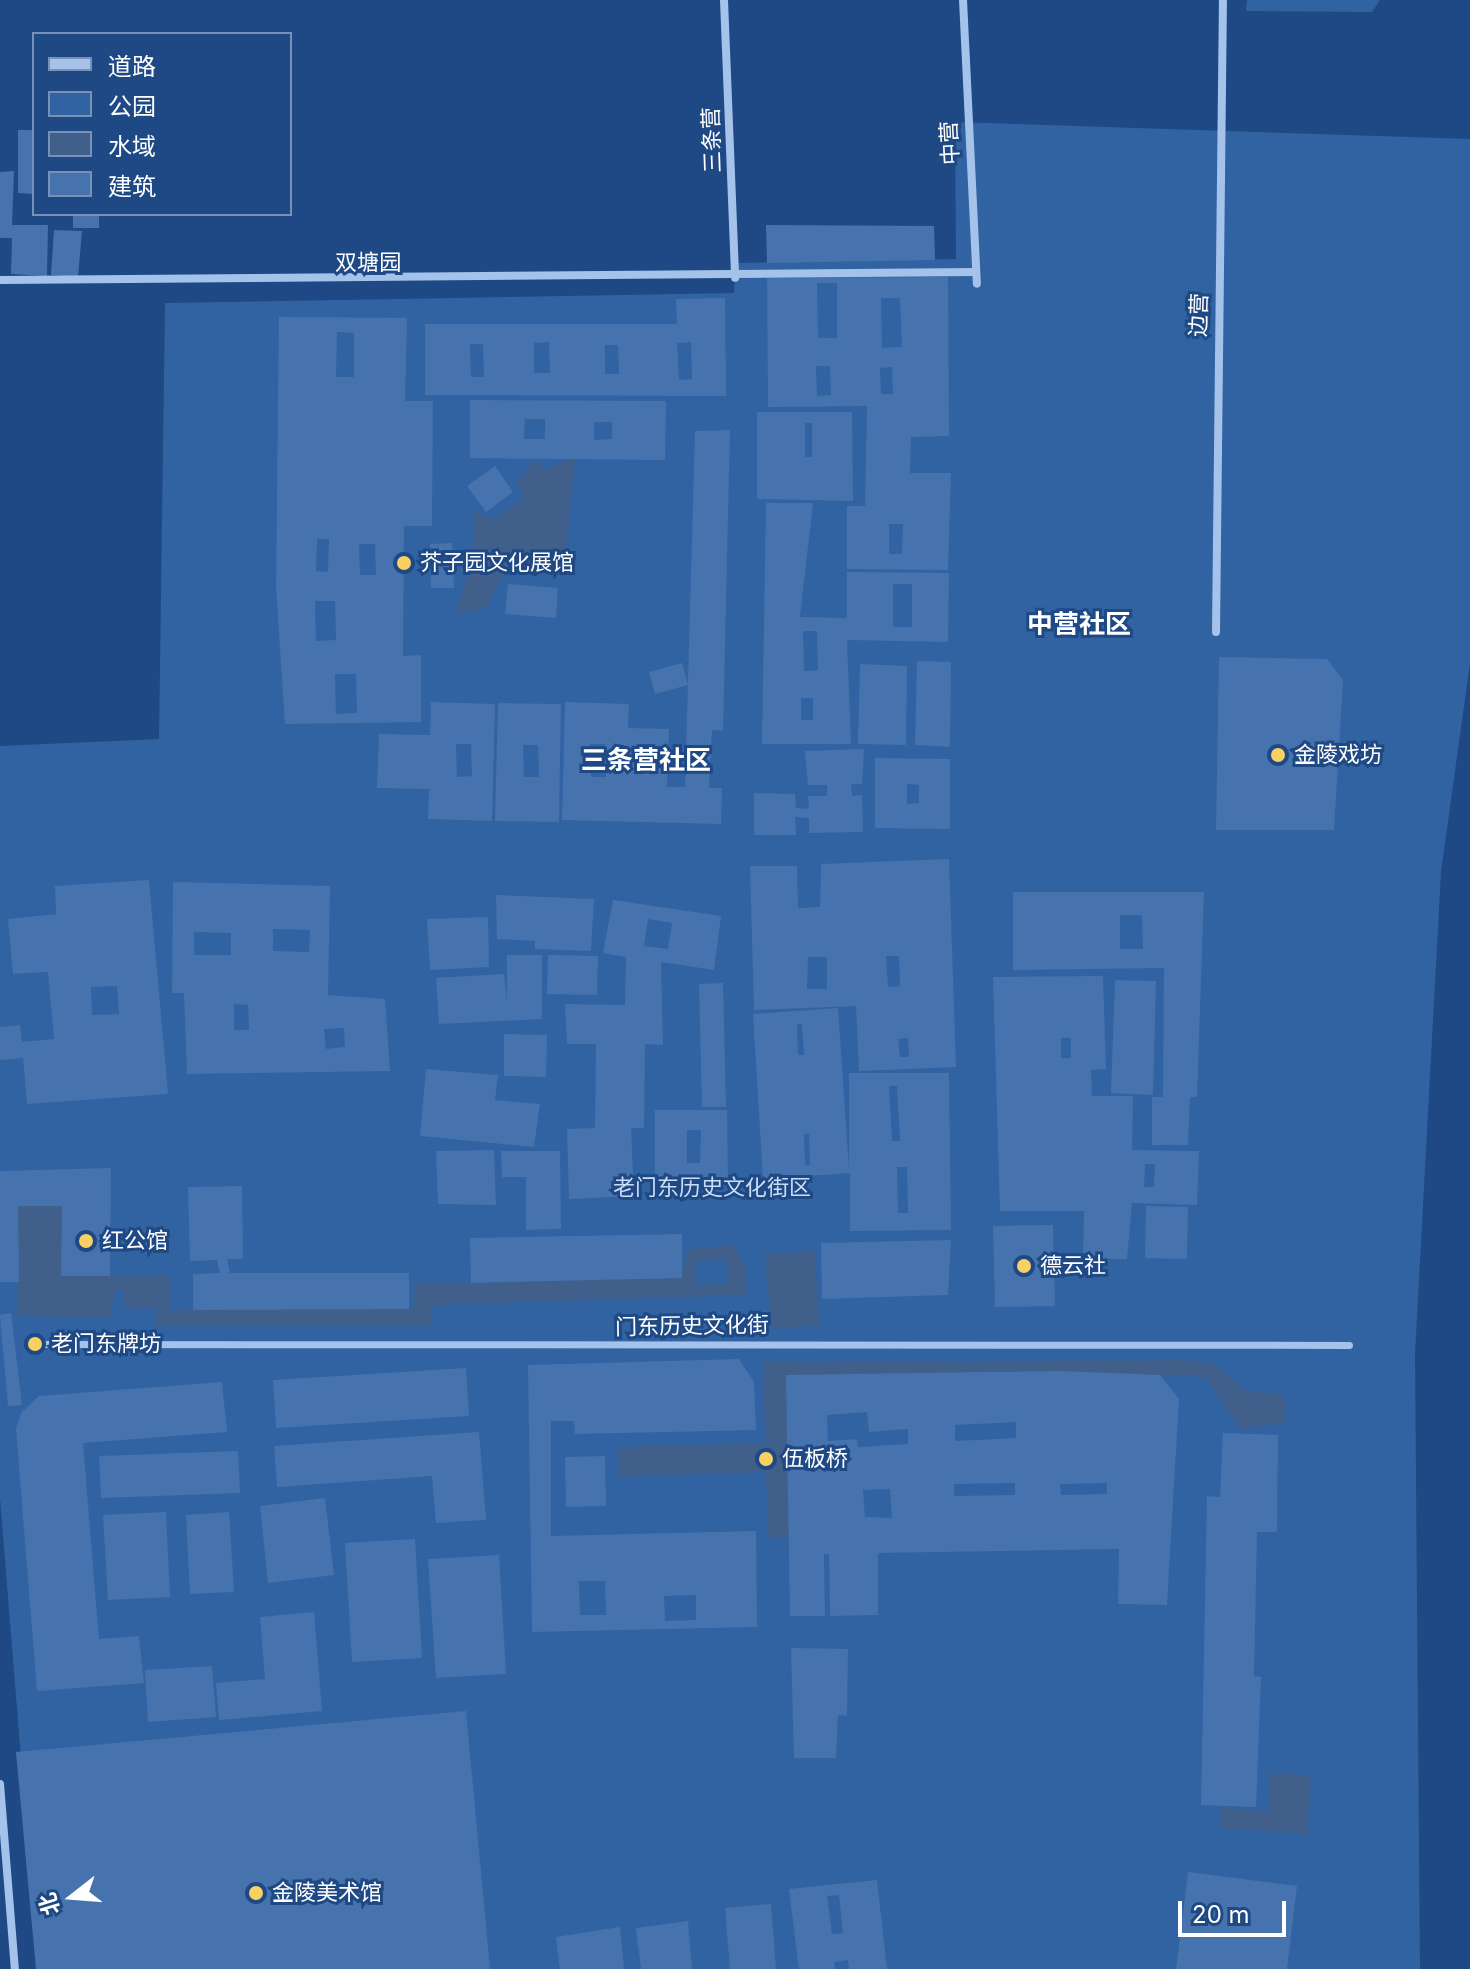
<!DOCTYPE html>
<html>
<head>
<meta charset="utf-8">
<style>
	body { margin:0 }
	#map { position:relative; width:1470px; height:1969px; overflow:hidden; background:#1e4984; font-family:Inter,"Noto Sans SC",sans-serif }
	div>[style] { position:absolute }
	.green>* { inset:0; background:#3162a2 }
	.water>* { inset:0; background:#40608b }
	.building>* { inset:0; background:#4673ad }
	.pedestrian>* { height:7px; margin:-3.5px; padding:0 3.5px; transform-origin:3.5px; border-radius:3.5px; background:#a5c3ea }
	.minor>* { height:8px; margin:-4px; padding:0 4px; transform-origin:4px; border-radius:4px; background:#a5c3ea }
	.dots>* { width:22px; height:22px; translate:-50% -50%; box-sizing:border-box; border:4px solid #1e4984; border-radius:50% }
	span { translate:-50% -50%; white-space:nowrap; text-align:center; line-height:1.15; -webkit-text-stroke:6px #1e4984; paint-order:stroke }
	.street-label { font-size:22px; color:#fff }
	.poi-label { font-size:22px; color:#fff }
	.left { translate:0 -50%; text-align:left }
	.park-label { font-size:22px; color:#cadef7 }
	.quarter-label { font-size:26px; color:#fff; font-weight:700 }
	.legend { position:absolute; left:32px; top:32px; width:260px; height:184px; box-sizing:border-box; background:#1e4984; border:2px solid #7892b5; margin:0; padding:10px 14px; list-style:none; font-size:24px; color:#fff }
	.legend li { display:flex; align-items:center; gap:16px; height:40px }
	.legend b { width:40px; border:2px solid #7892b5 }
	.north { position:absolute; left:32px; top:1857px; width:80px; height:80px; -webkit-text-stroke:6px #1e4984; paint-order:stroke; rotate:253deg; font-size:22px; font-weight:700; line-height:32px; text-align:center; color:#fff }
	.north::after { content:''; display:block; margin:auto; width:28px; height:36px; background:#fff; clip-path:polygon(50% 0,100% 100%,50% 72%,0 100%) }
	.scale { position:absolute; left:1178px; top:1901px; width:108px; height:36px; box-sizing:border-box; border:4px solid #fff; border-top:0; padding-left:10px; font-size:24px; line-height:28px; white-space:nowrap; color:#fff; -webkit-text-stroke:6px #1e4984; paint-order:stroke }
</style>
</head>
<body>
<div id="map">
	<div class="green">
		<div style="clip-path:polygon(1247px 0,1380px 0,1372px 12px,1246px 11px)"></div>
		<div style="clip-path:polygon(955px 122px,1470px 139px,1470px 663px,1441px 872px,1415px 1354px,1420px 1969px,38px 1969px,0 1498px,0 746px,159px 739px,165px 303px,734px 293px,736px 263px,956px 259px)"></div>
	</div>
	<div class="water">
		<div style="clip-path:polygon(576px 455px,563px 573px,507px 566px,485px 609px,456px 613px,474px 552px,474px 511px,492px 520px,525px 497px,517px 483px,534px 461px,548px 469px)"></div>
		<div style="clip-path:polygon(evenodd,18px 1206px,62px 1206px,61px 1276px,171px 1275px,170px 1310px,413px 1309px,413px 1284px,681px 1278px,688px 1249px,734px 1245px,745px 1268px,747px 1295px,431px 1305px,431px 1325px,155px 1326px,155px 1308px,125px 1309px,123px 1291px,114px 1290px,111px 1318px,18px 1316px,18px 1206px,726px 1260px,728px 1283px,696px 1285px,696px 1261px,726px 1260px)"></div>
		<div style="clip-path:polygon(814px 1250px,820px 1325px,771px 1329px,765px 1255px)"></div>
		<div style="clip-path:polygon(1187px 1360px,1214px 1364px,1247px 1391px,1285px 1395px,1285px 1422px,1240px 1429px,1207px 1378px,1186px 1375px,786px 1375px,789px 1537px,768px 1538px,766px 1472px,619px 1477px,618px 1447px,765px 1443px,763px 1362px)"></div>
		<div style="clip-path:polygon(1271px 1773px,1311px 1775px,1307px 1834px,1220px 1828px,1221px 1808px,1268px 1811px)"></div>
	</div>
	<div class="building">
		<div style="clip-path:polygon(18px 130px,34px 130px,34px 194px,18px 193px)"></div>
		<div style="clip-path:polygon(14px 171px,12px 225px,48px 225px,47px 276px,11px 274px,12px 238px,0 238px,0 172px)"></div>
		<div style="clip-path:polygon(73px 214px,99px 214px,99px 228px,73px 228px)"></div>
		<div style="clip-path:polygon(766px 225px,934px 226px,935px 260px,767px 263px)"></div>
		<div style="clip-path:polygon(54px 230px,82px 231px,78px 277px,51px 275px)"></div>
		<div style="clip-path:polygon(evenodd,948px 277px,949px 436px,911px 437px,910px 473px,951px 473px,948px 570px,847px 569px,847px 506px,865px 506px,867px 406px,768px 407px,767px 278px,948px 277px,817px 283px,837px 283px,837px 338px,818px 338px,817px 283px,948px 277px,881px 298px,900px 298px,902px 347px,882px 348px,881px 298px,948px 277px,816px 366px,830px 366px,831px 395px,817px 396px,816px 366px,948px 277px,892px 367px,893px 394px,881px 394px,880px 368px,892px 367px,948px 277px,889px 524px,903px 524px,902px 554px,889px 554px,889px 524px)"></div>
		<div style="clip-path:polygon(evenodd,725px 298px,726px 396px,425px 395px,425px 324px,677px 324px,676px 299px,725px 298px,549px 342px,550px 373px,534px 373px,534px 343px,549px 342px,725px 298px,691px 342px,692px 379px,679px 380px,677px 343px,691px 342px,725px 298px,470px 344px,483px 344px,484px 377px,471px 377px,470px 344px,725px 298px,605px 345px,618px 345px,619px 374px,605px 374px,605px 345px)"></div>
		<div style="clip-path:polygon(evenodd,279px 317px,407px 318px,405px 401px,433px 401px,432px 526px,404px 526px,403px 656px,421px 655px,421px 722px,285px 724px,276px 587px,279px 317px,337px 332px,354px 333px,354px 377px,336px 377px,337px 332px,279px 317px,317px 539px,329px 539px,328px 572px,316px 571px,317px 539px,279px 317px,359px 544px,375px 544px,376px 575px,360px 575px,359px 544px,279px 317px,315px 601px,335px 601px,336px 640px,316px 641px,315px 601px,279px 317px,335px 674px,356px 674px,357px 713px,336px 714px,335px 674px)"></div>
		<div style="clip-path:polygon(evenodd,470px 400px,666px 401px,665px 460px,470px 458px,470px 400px,525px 419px,545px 419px,545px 439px,524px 439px,525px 419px,470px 400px,594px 422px,612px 422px,612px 439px,594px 440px,594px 422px)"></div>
		<div style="clip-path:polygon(evenodd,757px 412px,852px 412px,853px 501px,757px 499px,757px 412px,805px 423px,812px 423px,812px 457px,805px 457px,805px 423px)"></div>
		<div style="clip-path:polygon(evenodd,730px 430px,723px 731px,712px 730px,709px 788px,722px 788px,721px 824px,562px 820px,565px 702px,629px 704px,628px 728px,669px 729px,667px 787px,685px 787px,695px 431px,730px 430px,590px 744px,605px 744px,606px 777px,591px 777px,590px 744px)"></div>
		<div style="clip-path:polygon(495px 466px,513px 492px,486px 512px,467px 486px)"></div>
		<div style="clip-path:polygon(evenodd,766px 503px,813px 503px,800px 617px,847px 618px,847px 572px,949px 573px,948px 642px,847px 640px,851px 744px,762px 744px,766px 503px,893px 584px,912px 584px,912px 627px,893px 627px,893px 584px,766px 503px,803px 631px,817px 631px,818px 670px,804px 671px,803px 631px,766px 503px,801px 698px,813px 698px,813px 720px,801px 720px,801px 698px)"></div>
		<div style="clip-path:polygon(452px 543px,454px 588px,431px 588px,430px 544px)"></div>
		<div style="clip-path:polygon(508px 584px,558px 588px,556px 618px,505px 614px)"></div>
		<div style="clip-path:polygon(1219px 657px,1327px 659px,1343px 680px,1334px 830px,1216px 830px)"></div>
		<div style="clip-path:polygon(917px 661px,951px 662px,950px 747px,915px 745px)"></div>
		<div style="clip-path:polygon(682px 663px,688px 685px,655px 694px,649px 672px)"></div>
		<div style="clip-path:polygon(860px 664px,907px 666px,906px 745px,858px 744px)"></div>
		<div style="clip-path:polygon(evenodd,431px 702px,495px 704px,492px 821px,428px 819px,429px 789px,377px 788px,379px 734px,430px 735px,431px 702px,456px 744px,471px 744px,472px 776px,457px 777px,456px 744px)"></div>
		<div style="clip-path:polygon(evenodd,498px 703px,561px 704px,559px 822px,495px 821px,498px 703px,523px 745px,538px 745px,539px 777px,524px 777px,523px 745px)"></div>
		<div style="clip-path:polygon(864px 749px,862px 784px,851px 784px,852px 796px,862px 795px,863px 832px,809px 833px,809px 818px,795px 817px,796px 835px,754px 835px,754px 793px,795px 794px,796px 808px,809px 809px,808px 796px,827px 796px,827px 785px,808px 785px,805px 751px)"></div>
		<div style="clip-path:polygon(evenodd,875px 758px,950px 759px,950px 829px,875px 828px,875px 758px,907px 784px,919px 785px,919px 803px,907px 804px,907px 784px)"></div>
		<div style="clip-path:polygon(evenodd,949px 859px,956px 1067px,859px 1071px,856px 1006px,754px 1010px,750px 866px,797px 866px,798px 908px,820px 907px,821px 864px,949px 859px,886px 956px,899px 956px,900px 986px,888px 987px,886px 956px,949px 859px,808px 957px,827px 957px,827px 989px,807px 989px,808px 957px,949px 859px,908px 1038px,909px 1057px,900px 1057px,898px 1039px,908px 1038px)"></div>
		<div style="clip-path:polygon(evenodd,149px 880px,168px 1094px,27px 1104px,23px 1058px,0 1060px,0 1027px,20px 1025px,22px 1042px,54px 1039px,48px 972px,13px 974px,8px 919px,56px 914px,55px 886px,149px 880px,117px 986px,119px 1014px,92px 1015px,91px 987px,117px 986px)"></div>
		<div style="clip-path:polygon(evenodd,173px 882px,330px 886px,328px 995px,385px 999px,390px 1071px,187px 1074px,184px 993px,172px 993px,173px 882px,273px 929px,310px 930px,309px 952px,273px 951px,273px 929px,173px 882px,194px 932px,231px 933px,231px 955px,194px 955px,194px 932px,173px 882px,234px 1004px,248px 1005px,249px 1030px,234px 1030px,234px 1004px,173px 882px,344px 1028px,345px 1047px,326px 1049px,324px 1029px,344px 1028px)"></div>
		<div style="clip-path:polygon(evenodd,1013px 892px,1204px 892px,1197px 1097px,1190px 1097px,1188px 1145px,1152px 1145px,1152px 1097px,1163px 1097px,1164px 968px,1013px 970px,1013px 892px,1120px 915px,1142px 915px,1143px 949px,1120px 949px,1120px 915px)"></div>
		<div style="clip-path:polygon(496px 895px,594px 899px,591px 951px,535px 949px,535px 941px,497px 939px)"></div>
		<div style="clip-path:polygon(evenodd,613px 900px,721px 916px,714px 970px,661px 962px,663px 1045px,645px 1044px,644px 1128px,631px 1128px,634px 1196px,569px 1199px,567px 1129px,595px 1128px,596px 1044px,567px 1044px,565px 1004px,625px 1005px,626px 957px,603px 953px,613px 900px,648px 919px,672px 923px,668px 949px,644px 946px,648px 919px)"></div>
		<div style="clip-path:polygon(488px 917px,489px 967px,430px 970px,427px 919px)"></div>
		<div style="clip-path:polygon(507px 955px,542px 955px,542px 1019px,439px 1024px,436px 978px,504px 974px,507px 1002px)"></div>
		<div style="clip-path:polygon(548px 955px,598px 956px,597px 995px,547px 994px)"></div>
		<div style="clip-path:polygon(evenodd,1103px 976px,1106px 1069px,1091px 1070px,1092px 1096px,1133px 1096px,1132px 1150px,1199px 1151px,1197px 1205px,1132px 1203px,1127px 1259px,1083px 1259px,1084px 1211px,1000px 1211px,993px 977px,1103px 976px,1061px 1038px,1071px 1038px,1071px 1058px,1061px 1058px,1061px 1038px,1103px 976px,1145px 1164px,1155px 1164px,1154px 1187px,1144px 1187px,1145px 1164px)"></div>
		<div style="clip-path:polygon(1115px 980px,1156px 981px,1153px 1095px,1111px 1093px)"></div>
		<div style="clip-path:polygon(723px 983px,726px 1107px,702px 1107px,699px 984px)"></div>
		<div style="clip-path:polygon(evenodd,838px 1008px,849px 1170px,849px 1073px,949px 1073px,951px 1230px,850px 1231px,850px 1173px,763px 1179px,753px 1014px,838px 1008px,797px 1024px,802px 1024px,804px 1055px,798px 1055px,797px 1024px,838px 1008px,889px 1086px,897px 1086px,900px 1141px,892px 1141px,889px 1086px,838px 1008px,804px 1134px,809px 1134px,810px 1165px,805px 1165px,804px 1134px,838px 1008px,897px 1167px,907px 1167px,908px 1213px,898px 1213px,897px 1167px)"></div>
		<div style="clip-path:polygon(504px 1034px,547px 1035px,546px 1077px,504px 1076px)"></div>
		<div style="clip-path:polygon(426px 1069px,498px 1075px,495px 1100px,540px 1104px,534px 1147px,420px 1136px)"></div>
		<div style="clip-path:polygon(evenodd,655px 1110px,727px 1110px,728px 1180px,655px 1181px,655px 1110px,687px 1130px,701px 1130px,700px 1163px,687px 1163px,687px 1130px)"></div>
		<div style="clip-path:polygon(494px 1150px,496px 1205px,438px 1204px,436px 1151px)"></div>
		<div style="clip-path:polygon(501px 1151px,560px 1151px,561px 1229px,526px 1230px,526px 1177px,502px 1177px)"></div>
		<div style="clip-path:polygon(111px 1168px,110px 1276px,61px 1276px,62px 1206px,18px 1206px,19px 1282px,0 1282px,0 1171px)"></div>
		<div style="clip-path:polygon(242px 1186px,243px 1259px,227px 1259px,230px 1273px,409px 1273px,409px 1309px,193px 1310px,193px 1274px,220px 1273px,217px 1260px,190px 1261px,188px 1187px)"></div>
		<div style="clip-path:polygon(1146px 1206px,1188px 1207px,1187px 1259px,1145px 1258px)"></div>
		<div style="clip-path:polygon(1053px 1225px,1055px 1306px,995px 1307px,993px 1226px)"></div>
		<div style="clip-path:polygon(682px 1234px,682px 1278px,471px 1283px,470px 1238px)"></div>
		<div style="clip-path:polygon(951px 1240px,948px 1295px,822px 1299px,821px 1243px)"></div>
		<div style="clip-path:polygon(11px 1313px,22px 1405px,8px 1406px,0 1315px)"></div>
		<div style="clip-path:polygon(evenodd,739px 1359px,754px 1382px,756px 1430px,575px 1434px,574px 1421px,551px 1421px,551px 1536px,756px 1531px,757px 1627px,532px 1632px,528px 1365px,739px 1359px,579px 1581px,605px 1581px,606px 1615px,580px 1615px,579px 1581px,739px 1359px,696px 1595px,696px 1620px,665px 1621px,664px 1596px,696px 1595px)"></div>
		<div style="clip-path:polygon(466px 1368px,469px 1416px,276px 1428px,273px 1380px)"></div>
		<div style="clip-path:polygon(evenodd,1060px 1371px,1160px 1375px,1179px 1399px,1167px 1605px,1118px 1604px,1119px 1549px,878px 1553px,878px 1615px,830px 1616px,829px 1554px,824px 1554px,825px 1616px,790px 1616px,786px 1375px,1060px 1371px,867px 1412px,869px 1432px,908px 1429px,908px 1444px,858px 1447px,857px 1439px,828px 1441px,827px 1415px,867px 1412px,1060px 1371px,1016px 1422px,1016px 1438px,955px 1441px,955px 1425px,1016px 1422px,1060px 1371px,1015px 1483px,1015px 1495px,954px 1496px,954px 1484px,1015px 1483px,1060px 1371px,1107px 1483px,1107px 1494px,1061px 1495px,1060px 1484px,1107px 1483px,1060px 1371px,890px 1489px,892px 1518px,865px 1517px,863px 1490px,890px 1489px)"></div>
		<div style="clip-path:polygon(222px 1382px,227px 1432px,83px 1443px,99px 1639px,139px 1636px,144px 1683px,37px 1691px,16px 1429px,21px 1413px,39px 1396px)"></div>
		<div style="clip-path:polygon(479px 1432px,486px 1520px,436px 1523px,432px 1476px,277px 1487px,274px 1446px)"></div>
		<div style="clip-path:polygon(1223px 1433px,1278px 1435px,1277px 1532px,1257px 1532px,1254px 1676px,1261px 1677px,1256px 1807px,1201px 1805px,1207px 1496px,1220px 1497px)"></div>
		<div style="clip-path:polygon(238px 1451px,240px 1493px,101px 1498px,99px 1456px)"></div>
		<div style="clip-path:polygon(605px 1456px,606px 1506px,566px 1507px,565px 1457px)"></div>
		<div style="clip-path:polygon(325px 1498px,334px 1575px,268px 1583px,260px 1506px)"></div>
		<div style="clip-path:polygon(166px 1512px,170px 1597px,108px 1600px,103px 1515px)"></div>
		<div style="clip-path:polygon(229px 1512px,234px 1592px,190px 1594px,186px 1515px)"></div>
		<div style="clip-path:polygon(415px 1539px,422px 1658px,352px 1662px,345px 1543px)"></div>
		<div style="clip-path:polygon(499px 1555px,506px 1674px,436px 1678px,428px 1559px)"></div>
		<div style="clip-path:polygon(314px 1612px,322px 1711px,219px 1720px,216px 1683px,265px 1679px,260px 1617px)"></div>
		<div style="clip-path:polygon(791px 1648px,848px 1649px,847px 1716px,838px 1715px,836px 1758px,794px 1758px)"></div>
		<div style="clip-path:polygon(212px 1666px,216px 1717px,148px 1722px,145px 1670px)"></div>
		<div style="clip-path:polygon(466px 1711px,490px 1969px,36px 1969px,16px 1752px)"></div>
		<div style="clip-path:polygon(1188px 1872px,1297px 1886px,1287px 1969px,1176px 1969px)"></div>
		<div style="clip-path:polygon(evenodd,877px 1880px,887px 1969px,849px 1969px,848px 1960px,834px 1962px,835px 1969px,799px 1969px,789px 1889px,877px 1880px,839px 1895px,843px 1933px,832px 1934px,827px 1896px,839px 1895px)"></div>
		<div style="clip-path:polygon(771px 1904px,776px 1969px,730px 1969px,725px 1908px)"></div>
		<div style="clip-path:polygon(688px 1921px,692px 1969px,641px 1969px,636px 1928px)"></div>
		<div style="clip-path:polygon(620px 1927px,624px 1969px,560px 1969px,556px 1937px)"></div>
	</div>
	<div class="pedestrian">
		<div style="left:35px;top:1344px;width:1314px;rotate:0.04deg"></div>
	</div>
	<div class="minor">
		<div style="left:724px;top:0;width:278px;rotate:87.7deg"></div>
		<div style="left:963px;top:0;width:284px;rotate:87.2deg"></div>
		<div style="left:0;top:280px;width:976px;rotate:-0.47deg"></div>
		<div style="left:1216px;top:632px;width:632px;rotate:-89.37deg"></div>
		<div style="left:0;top:1784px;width:186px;rotate:85.4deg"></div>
	</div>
	<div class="dots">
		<div style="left:404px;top:563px;background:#f9d064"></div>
		<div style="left:1278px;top:755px;background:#f9d064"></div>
		<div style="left:86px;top:1241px;background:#f9d064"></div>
		<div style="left:1024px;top:1266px;background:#f9d064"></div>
		<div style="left:35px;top:1344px;background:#f9d064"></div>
		<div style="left:766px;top:1459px;background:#f9d064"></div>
		<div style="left:256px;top:1893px;background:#f9d064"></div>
	</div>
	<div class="street-label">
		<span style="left:712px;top:140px;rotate:-92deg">三条营</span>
		<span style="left:950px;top:143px;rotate:-93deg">中营</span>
		<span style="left:368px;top:263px">双塘园</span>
		<span style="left:1199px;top:315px;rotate:-88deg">边营</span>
		<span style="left:692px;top:1326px;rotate:-1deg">门东历史文化街</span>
	</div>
	<div class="poi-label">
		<span class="left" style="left:420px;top:563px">芥子园文化展馆</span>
		<span class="left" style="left:1294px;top:755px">金陵戏坊</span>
		<span class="left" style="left:102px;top:1241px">红公馆</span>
		<span class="left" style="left:1040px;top:1266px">德云社</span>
		<span class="left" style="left:51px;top:1344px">老门东牌坊</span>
		<span class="left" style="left:782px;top:1459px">伍板桥</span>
		<span class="left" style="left:272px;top:1893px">金陵美术馆</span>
	</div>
	<div class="park-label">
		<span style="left:712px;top:1188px">老门东历史文化街区</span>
	</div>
	<div class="quarter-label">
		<span style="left:1079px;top:624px">中营社区</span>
		<span style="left:646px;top:760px">三条营社区</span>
	</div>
	<ul class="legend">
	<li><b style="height:10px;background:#a5c3ea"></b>道路</li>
	<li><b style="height:22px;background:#3162a2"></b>公园</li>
	<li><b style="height:22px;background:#40608b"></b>水域</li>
	<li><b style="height:22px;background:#4673ad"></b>建筑</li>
	</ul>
	<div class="north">北</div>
	<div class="scale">20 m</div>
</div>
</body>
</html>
